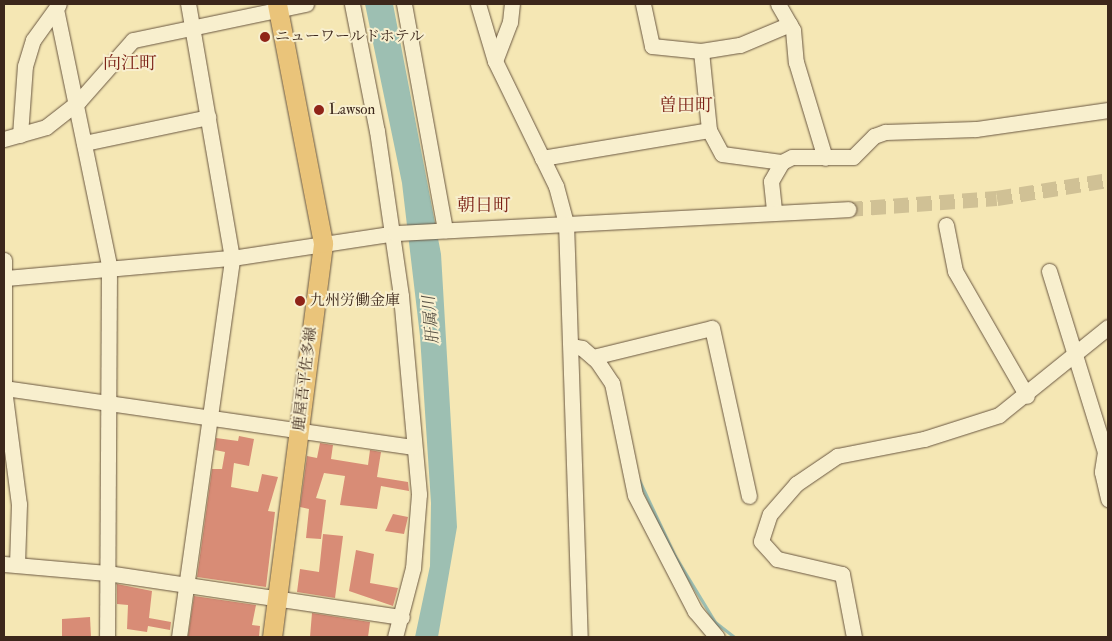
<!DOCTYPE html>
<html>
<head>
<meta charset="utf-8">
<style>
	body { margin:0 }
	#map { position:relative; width:1112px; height:641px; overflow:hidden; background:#f5e7b4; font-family:"IM FELL Double Pica","Noto Serif JP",serif }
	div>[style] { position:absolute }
	.water>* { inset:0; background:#9dbfb2 }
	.stream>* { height:3px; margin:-1.5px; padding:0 1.5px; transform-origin:1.5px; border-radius:1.5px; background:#9dbfb2 }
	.building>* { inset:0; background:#d88c76 }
	.minor-tunnel>* { height:15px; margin-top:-7.5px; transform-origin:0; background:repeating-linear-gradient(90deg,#d0c195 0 15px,transparent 0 23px) }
	.roads { filter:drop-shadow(0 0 1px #6a5741) drop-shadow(0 0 1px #6a5741) }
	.minor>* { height:15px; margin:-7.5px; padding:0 7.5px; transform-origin:7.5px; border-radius:7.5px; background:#f8efce }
	.major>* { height:19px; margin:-9.5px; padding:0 9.5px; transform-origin:9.5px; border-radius:9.5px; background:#eac47a }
	.dots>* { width:14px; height:14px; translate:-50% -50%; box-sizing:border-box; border:2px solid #f8efce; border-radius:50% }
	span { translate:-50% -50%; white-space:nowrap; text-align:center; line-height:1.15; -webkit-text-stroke:4px #f8efce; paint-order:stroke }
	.poi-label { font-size:15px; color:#3c271b }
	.left { translate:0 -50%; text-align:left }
	.street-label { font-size:15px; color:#3c271b }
	.water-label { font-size:16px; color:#544d41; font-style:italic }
	.quarter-label { font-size:18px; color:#7a1f14 }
	.frame { position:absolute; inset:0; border:5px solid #3c271b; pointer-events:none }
</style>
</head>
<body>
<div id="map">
	<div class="water">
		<div style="clip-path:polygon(365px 4px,393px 4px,441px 254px,457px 527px,438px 637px,415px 637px,430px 566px,431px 503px,420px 336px,402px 183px)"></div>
	</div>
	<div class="stream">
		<div style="left:639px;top:480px;width:84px;rotate:64.7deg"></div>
		<div style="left:675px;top:556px;width:77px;rotate:58.8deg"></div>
		<div style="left:715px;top:622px;width:24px;rotate:38deg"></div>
	</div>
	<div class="building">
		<div style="clip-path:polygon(239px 436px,254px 439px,249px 466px,234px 463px,231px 487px,258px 492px,262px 474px,278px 477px,268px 511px,275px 512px,266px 587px,197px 577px,212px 469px,222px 469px,225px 452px,215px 450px,216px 438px,238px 441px)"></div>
		<div style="clip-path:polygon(320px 443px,333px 445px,331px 459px,368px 465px,370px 450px,381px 452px,377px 477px,408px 482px,409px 491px,381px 486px,377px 509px,340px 505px,345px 476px,324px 473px,316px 498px,326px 500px,321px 539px,306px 538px,309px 509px,300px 507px,307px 456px,317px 458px)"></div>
		<div style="clip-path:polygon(393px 514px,408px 517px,404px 534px,385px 531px)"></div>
		<div style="clip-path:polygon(323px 534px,343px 536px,335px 598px,297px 592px,300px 569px,319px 572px)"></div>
		<div style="clip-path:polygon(356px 550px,374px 554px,370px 583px,398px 588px,393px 606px,349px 591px)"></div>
		<div style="clip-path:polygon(117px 584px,152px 591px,149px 618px,171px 622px,170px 630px,148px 626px,147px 632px,127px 629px,128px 605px,117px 604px)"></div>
		<div style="clip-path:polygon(194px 596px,256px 605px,252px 625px,260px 626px,259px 637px,188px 637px)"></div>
		<div style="clip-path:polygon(312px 613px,370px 622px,368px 637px,310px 637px)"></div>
		<div style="clip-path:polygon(90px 617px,91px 637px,62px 637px,62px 619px)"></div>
	</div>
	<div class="minor-tunnel">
		<div style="left:848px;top:209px;width:149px;rotate:-4.2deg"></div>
		<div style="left:997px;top:198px;width:112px;rotate:-9.2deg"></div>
	</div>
	<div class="roads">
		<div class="minor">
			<div style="left:352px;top:4px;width:129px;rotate:78.9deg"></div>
			<div style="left:377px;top:131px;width:167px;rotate:81.7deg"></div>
			<div style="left:401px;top:296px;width:199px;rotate:84.8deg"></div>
			<div style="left:419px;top:494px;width:74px;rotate:94.6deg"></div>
			<div style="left:413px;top:568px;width:71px;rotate:104.6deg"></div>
			<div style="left:404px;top:4px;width:230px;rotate:79.7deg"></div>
			<div style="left:478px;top:4px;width:59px;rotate:73.4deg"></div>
			<div style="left:495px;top:61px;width:139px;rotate:64deg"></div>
			<div style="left:556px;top:186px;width:38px;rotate:75deg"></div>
			<div style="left:566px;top:223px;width:414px;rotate:88.1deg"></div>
			<div style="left:643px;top:4px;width:43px;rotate:77.9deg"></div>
			<div style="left:652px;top:46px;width:49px;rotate:5.8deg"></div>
			<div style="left:701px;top:51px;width:79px;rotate:84.2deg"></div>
			<div style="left:709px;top:130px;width:27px;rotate:62deg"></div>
			<div style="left:722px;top:154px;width:61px;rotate:7.6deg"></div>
			<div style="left:778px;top:4px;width:30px;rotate:60deg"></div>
			<div style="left:793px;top:30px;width:32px;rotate:85deg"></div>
			<div style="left:796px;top:62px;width:100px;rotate:73.2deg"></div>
			<div style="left:56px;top:9px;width:262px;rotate:78.3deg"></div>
			<div style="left:109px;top:266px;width:371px;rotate:90.3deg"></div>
			<div style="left:701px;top:51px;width:39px;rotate:-9deg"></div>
			<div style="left:740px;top:45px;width:54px;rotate:-22.8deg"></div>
			<div style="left:495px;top:61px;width:42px;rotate:-69deg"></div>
			<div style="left:510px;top:22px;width:18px;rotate:-84deg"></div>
			<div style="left:20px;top:135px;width:69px;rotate:-85.9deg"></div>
			<div style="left:25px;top:66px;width:27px;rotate:-73deg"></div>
			<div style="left:33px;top:40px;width:44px;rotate:-54.2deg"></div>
			<div style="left:4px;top:139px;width:44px;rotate:-15.9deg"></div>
			<div style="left:46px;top:127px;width:42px;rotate:-38.2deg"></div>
			<div style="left:79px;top:101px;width:81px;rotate:-48.5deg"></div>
			<div style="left:133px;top:40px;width:177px;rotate:-11.8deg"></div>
			<div style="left:84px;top:143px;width:127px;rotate:-11.8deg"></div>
			<div style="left:542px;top:158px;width:169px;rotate:-9.5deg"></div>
			<div style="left:774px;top:210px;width:29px;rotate:-96deg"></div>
			<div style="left:771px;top:181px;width:22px;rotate:-60deg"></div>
			<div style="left:782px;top:162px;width:11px;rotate:-27deg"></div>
			<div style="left:792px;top:157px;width:61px"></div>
			<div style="left:853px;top:157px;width:30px;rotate:-45deg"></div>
			<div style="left:874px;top:136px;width:12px;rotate:-20deg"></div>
			<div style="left:885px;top:132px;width:91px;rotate:-1.9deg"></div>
			<div style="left:976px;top:129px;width:133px;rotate:-8.2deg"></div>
			<div style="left:946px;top:225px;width:47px;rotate:78.9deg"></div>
			<div style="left:955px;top:271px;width:144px;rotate:60.1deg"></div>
			<div style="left:4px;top:260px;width:123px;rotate:90deg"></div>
			<div style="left:1049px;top:271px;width:189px;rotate:72.8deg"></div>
			<div style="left:1105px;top:452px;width:20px;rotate:99deg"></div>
			<div style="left:1102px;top:472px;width:28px;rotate:77deg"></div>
			<div style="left:6px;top:278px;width:227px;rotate:-5.1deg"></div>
			<div style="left:232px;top:258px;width:165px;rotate:-8.7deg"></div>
			<div style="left:395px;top:233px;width:454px;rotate:-3deg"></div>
			<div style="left:572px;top:346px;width:10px;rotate:11deg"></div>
			<div style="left:582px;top:348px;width:20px;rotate:41deg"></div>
			<div style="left:597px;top:361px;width:27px;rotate:56deg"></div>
			<div style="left:612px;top:383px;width:114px;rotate:78.4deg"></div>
			<div style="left:635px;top:495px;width:131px;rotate:62.7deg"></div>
			<div style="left:695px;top:611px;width:34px;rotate:50deg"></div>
			<div style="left:593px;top:357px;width:122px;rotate:-13.7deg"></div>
			<div style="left:712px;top:328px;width:172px;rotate:77.6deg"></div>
			<div style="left:4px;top:388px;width:412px;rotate:8.2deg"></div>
			<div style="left:4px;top:389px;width:116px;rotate:82.6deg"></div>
			<div style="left:19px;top:504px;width:60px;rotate:91.9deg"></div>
			<div style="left:4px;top:564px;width:103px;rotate:5deg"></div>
			<div style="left:107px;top:573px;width:298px;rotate:8.5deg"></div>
			<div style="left:179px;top:637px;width:383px;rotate:-82deg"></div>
			<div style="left:232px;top:258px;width:258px;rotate:-99.8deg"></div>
			<div style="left:854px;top:637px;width:64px;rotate:-100.8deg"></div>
			<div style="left:842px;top:574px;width:67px;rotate:-167deg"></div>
			<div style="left:777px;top:559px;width:24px;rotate:-132deg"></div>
			<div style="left:761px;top:541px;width:28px;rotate:-72deg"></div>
			<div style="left:770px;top:514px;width:40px;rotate:-49deg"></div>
			<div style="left:796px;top:484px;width:50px;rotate:-34.3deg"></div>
			<div style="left:837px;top:456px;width:89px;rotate:-11.1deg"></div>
			<div style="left:924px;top:439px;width:79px;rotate:-17.7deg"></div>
			<div style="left:999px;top:415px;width:140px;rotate:-38.9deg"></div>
		</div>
		<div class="major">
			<div style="left:272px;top:637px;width:397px;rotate:-82.6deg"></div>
			<div style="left:323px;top:243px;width:243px;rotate:-100.9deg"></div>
		</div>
	</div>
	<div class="dots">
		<div style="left:265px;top:37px;background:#8f2418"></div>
		<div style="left:319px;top:110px;background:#8f2418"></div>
		<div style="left:300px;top:301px;background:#8f2418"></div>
	</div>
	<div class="poi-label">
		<span class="left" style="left:275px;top:37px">ニューワールドホテル</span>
		<span class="left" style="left:329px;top:110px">Lawson</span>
		<span class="left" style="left:310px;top:301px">九州労働金庫</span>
	</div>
	<div class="street-label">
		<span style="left:305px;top:379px;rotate:-83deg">鹿屋吾平佐多線</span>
	</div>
	<div class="water-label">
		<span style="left:431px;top:320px;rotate:-95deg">肝属川</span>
	</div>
	<div class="quarter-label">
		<span style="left:130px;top:64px">向江町</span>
		<span style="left:686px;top:106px">曽田町</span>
		<span style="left:484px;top:206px">朝日町</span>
	</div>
	<div class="frame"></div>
</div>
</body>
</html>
